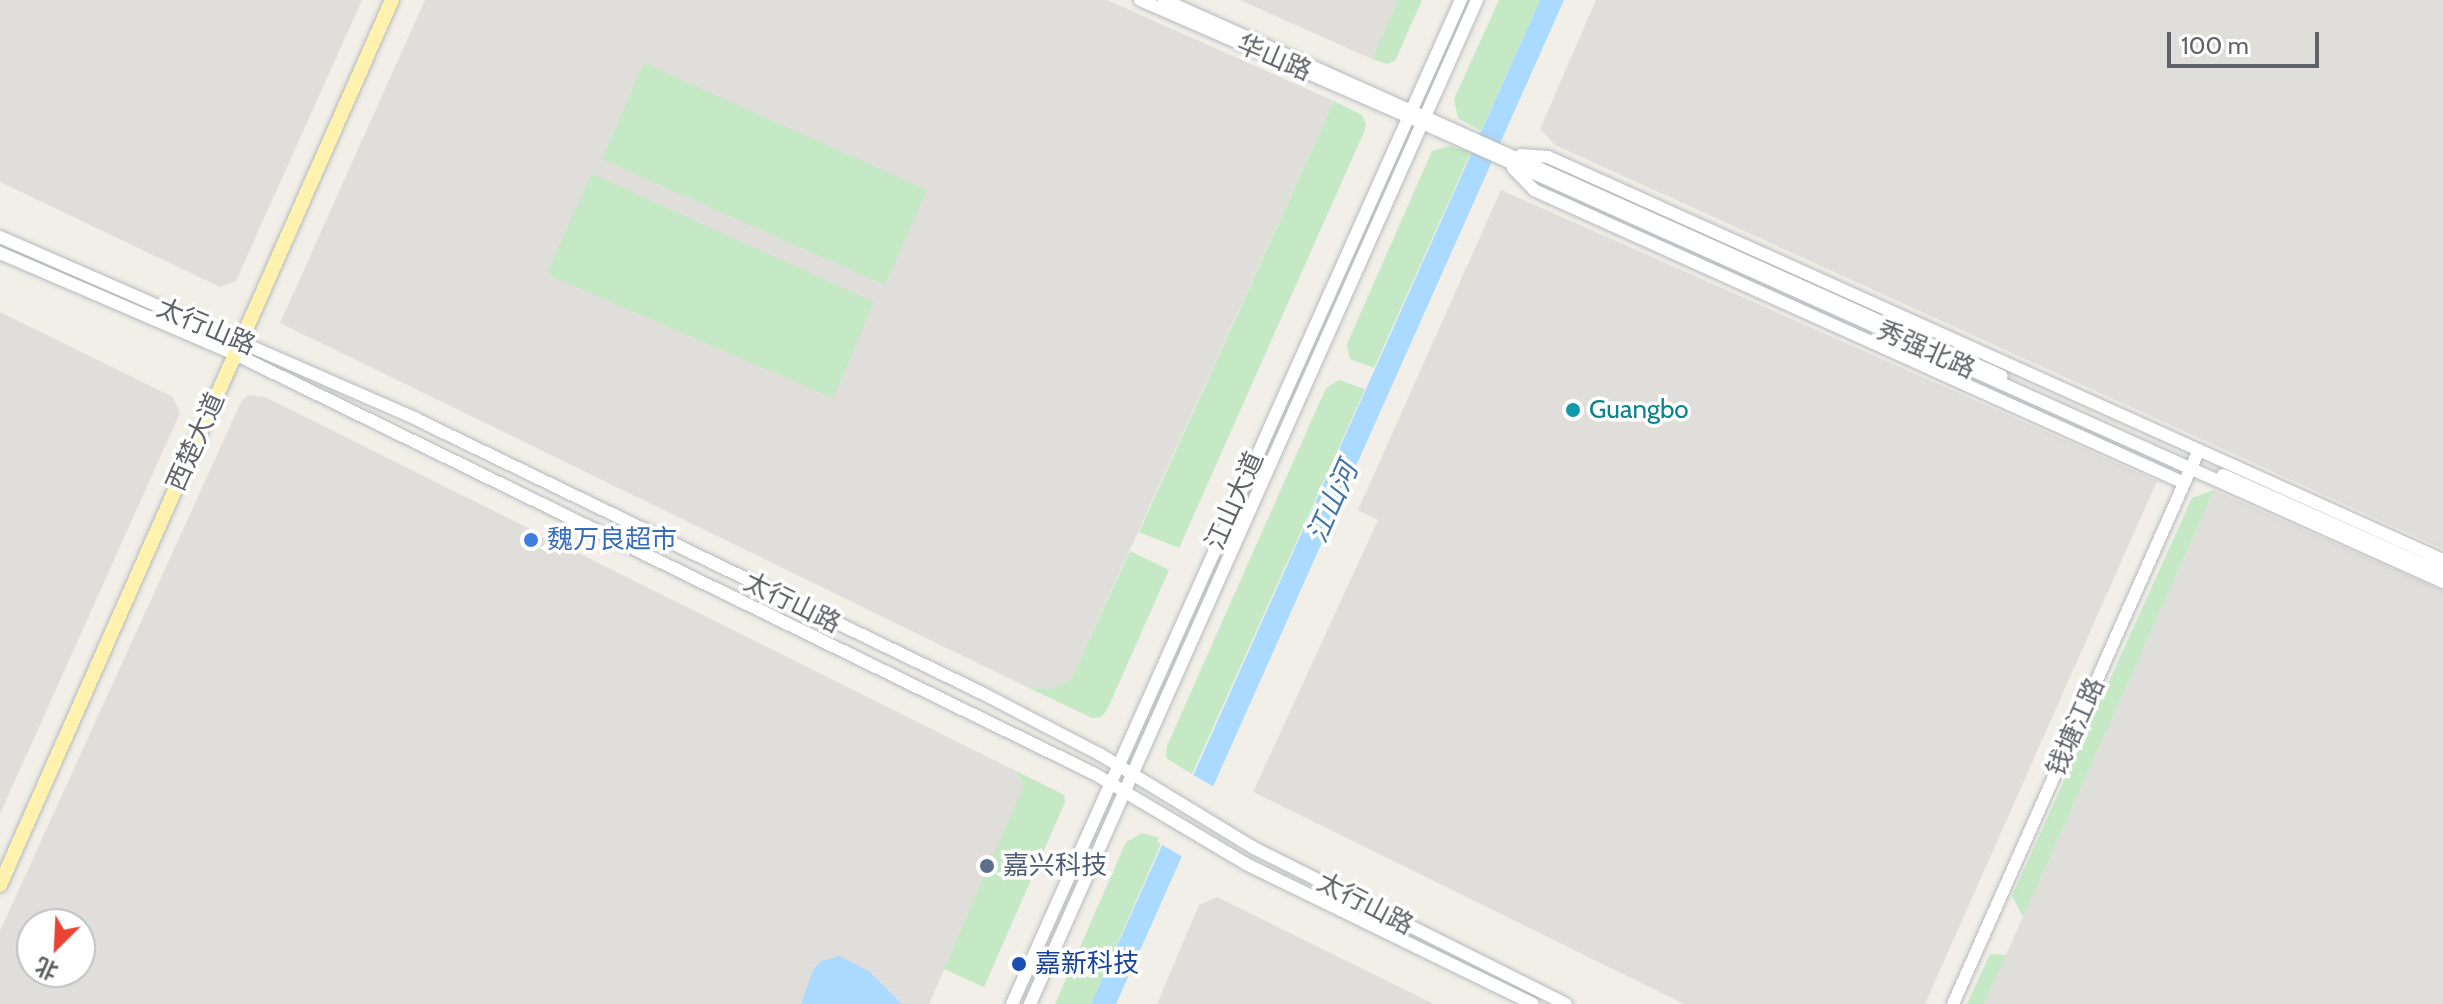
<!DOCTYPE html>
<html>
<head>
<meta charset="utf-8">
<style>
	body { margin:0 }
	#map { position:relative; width:2443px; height:1004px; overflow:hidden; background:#f1efe8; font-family:Cabin,"Noto Sans SC",sans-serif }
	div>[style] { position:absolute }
	.industrial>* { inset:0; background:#e0deda }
	.green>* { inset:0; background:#c5e8c5 }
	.water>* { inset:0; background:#aadaff }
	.pier>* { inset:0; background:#f1efe8 }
	.roads { filter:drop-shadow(0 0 2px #b6babf) drop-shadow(0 0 2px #b6babf) }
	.secondary>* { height:12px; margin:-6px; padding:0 6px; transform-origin:6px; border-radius:6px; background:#fff }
	.primary>* { height:14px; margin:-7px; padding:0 7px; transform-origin:7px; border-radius:7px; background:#fff2af }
	.dots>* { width:22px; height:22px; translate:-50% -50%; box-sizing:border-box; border:4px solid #fff; border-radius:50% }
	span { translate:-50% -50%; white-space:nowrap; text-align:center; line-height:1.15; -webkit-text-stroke:7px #fff; paint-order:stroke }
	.street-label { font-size:26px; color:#5f6368 }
	.culture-label { font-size:26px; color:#0d838f }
	.left { translate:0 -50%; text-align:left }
	.shop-label { font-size:26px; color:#366cbe }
	.service-label { font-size:26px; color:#4e5e75 }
	.transit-label { font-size:26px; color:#164399 }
	.water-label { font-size:28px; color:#4174aa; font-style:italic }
	.north { position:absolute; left:16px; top:908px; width:80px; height:80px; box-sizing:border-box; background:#fff; border:2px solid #bfc1c3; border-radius:50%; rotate:204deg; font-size:22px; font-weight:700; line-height:32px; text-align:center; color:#5f6368 }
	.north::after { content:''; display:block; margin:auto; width:28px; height:36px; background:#ea4335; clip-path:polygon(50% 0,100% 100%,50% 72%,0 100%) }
	.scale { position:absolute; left:2167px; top:32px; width:152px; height:36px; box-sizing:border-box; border:4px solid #5f6368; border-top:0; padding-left:10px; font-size:24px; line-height:28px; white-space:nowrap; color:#5f6368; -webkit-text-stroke:6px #fff; paint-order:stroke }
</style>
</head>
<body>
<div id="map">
	<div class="industrial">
		<div style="clip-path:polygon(0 0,362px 0,236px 281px,220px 287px,0 182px)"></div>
		<div style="clip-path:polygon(425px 0,1107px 0,1334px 101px,1071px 679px,1053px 689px,1029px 688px,280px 323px)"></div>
		<div style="clip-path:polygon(1240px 0,1398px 0,1372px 59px)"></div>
		<div style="clip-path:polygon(1596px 0,2443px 0,2443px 549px,1555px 145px,1540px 129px)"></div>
		<div style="clip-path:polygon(1501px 190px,2157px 481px,1925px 1004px,1684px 1004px,1253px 792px,1378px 520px,1358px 510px)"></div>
		<div style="clip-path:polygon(0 312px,173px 397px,180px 413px,0 814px)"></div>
		<div style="clip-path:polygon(evenodd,248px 395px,265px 397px,1016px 771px,1025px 785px,929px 1004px,0 1004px,0 931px,242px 400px,248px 395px,32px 924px,80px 924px,80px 972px,32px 972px,32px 924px)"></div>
		<div style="clip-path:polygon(2214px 490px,2443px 591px,2443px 1004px,1984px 1004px)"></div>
		<div style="clip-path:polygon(1217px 897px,1434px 1004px,1157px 1004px,1199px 905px)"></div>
	</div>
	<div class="green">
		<div style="clip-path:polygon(1398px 0,1422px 0,1395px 61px,1387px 64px,1372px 59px)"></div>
		<div style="clip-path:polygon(1499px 0,1540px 0,1481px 131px,1458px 118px,1454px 99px)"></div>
		<div style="clip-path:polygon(644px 63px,927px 190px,885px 285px,602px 159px)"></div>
		<div style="clip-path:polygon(1334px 101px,1362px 115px,1366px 124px,1364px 132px,1179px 548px,1139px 532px)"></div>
		<div style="clip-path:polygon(1449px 146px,1471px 152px,1374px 368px,1350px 359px,1347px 344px,1432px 151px)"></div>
		<div style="clip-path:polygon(595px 175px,874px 302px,833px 398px,551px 276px,548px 271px,590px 177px)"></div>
		<div style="clip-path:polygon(1339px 380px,1365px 389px,1192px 774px,1166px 758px,1167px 746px,1326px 388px)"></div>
		<div style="clip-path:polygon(2214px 490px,2023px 917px,2012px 896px,2192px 498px)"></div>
		<div style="clip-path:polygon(1130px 551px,1169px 570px,1107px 710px,1101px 717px,1092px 718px,1029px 688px,1053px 689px,1071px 679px)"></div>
		<div style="clip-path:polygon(1016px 771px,1064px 795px,1065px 802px,984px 987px,944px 969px,1024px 785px)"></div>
		<div style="clip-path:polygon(1142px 833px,1163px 839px,1091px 1004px,1055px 1004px,1126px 842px)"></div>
		<div style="clip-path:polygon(1990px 954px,2006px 955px,1984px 1004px,1967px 1004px)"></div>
	</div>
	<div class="water">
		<div style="clip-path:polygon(1540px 0,1564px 0,1116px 1004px,1091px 1004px)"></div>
		<div style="clip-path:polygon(840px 956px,869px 971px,902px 1004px,801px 1004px,814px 968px,821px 961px)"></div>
	</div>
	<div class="pier">
		<div style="clip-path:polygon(1188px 772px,1216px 788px,1185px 858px,1157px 842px)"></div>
	</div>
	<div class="roads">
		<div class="secondary">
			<div style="left:1140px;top:0;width:293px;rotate:23.5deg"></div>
			<div style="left:1409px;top:117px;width:1134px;rotate:24.21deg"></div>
			<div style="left:1164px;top:0;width:918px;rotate:24.17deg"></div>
			<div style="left:1521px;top:155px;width:27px;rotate:4deg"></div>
			<div style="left:1548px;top:157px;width:982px;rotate:24.24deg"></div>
			<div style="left:1513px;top:168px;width:30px;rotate:46deg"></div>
			<div style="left:1534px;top:190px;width:713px;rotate:24.26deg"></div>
			<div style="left:0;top:237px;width:456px;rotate:23.6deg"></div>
			<div style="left:418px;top:420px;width:624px;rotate:25.83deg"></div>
			<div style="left:980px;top:692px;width:136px;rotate:27.5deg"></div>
			<div style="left:1101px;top:755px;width:179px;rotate:31.3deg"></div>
			<div style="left:1254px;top:848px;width:349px;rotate:26.6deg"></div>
			<div style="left:0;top:253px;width:256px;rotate:23.3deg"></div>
			<div style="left:235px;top:354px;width:955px;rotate:26.03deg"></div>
			<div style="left:1093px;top:773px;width:178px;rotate:30.7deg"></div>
			<div style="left:1246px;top:864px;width:319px;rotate:26deg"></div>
			<div style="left:2223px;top:475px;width:241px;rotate:24deg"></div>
			<div style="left:1012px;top:1004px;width:1100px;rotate:-65.91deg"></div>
			<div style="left:1030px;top:1004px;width:1099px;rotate:-66deg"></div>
			<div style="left:1953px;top:1004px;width:606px;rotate:-66.06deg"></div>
		</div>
		<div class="primary">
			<div style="left:0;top:885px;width:968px;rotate:-66.11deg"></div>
		</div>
	</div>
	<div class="dots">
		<div style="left:1573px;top:410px;background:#0f9aa8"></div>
		<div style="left:531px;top:540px;background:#3f7fe0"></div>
		<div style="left:987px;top:866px;background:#5c6f8a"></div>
		<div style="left:1019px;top:964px;background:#1a4fb4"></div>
	</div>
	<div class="street-label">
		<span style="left:1274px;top:58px;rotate:23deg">华山路</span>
		<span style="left:206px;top:327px;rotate:23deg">太行山路</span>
		<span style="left:1926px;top:350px;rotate:24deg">秀强北路</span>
		<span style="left:196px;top:442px;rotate:-66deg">西楚大道</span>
		<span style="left:1235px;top:501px;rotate:-66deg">江山大道</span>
		<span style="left:792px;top:603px;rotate:26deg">太行山路</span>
		<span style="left:2076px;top:727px;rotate:-66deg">钱塘江路</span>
		<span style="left:1365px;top:904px;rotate:27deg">太行山路</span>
	</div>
	<div class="culture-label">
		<span class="left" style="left:1589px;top:410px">Guangbo</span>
	</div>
	<div class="shop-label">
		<span class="left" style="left:547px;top:540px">魏万良超市</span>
	</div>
	<div class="service-label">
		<span class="left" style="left:1003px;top:866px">嘉兴科技</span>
	</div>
	<div class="transit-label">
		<span class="left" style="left:1035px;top:964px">嘉新科技</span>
	</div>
	<div class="water-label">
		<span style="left:1332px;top:502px;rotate:-66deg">江山河</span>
	</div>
	<div class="north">北</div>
	<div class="scale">100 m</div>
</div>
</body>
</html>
